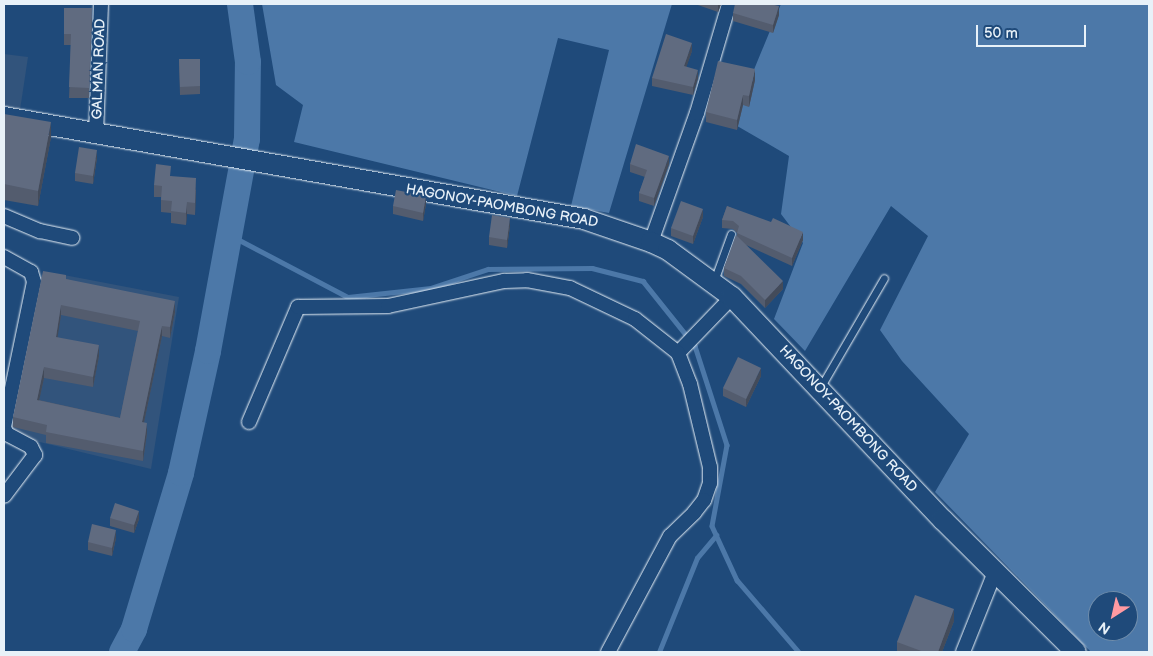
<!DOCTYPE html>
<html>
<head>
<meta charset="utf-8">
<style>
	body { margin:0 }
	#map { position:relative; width:1153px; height:656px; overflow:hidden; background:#1f4a7a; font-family:"Balsamiq Sans",sans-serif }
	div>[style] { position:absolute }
	.built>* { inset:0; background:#32547c }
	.water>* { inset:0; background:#4c78a8 }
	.stream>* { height:4.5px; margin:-2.25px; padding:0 2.25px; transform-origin:2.25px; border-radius:2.25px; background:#4c78a8 }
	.river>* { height:26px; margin:-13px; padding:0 13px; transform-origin:13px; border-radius:13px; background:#4c78a8 }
	.roads { filter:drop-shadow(0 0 1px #e8f1f8) drop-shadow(0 0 1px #e8f1f8) }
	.service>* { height:7px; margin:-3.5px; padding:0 3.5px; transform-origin:3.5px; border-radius:3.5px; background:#1f4a7a }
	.minor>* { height:14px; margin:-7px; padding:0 7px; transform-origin:7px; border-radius:7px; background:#1f4a7a }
	.secondary>* { height:20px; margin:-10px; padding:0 10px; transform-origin:10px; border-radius:10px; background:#1f4a7a }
	.wall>* { inset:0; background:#535c6e }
	.shaded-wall>* { inset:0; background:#434b5a }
	.building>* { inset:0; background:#606b80 }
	span { translate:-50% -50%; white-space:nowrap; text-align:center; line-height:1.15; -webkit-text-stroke:4.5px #1f4a7a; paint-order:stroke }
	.street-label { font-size:14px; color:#e8f1f8 }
	.frame { position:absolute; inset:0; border:5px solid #e8f1f8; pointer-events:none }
	.north { position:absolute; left:1088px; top:591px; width:50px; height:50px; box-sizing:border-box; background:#1f4a7a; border:1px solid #6f8dac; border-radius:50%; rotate:215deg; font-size:14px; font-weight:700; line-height:20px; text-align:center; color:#e8f1f8 }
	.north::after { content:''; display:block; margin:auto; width:18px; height:22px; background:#ff9aa2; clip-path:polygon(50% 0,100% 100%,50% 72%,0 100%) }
	.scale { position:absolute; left:976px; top:25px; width:110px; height:22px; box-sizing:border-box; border:2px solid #e8f1f8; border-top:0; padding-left:6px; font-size:15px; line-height:18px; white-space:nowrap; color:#e8f1f8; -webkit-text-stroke:4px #1f4a7a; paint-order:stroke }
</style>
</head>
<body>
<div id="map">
	<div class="built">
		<div style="clip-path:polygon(4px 54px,28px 57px,20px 110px,4px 107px)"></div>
		<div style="clip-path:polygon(64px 275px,179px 297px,151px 469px,19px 437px,9px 430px,40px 277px)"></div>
	</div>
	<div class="water">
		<div style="clip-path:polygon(262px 4px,672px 4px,609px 213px,571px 206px,609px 50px,558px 38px,517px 196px,294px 142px,303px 105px,276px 85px)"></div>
		<div style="clip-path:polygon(evenodd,781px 4px,1149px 4px,1149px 652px,1091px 652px,935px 492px,969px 434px,902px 361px,880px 330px,928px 236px,891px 206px,805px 351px,774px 319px,803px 243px,781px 214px,789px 156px,732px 123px,781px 4px,1098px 601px,1128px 601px,1128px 631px,1098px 631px,1098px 601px)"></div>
	</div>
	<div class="stream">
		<div style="left:228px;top:234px;width:136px;rotate:27.7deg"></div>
		<div style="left:348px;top:297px;width:83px;rotate:-6.2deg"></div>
		<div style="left:431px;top:288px;width:60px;rotate:-18.4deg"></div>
		<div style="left:488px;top:269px;width:104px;rotate:-0.6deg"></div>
		<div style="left:592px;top:268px;width:53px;rotate:14.3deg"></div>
		<div style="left:643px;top:281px;width:83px;rotate:51.3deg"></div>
		<div style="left:695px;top:346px;width:104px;rotate:72.1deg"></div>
		<div style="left:727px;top:445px;width:82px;rotate:100.5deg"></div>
		<div style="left:712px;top:526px;width:60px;rotate:65.2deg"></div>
		<div style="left:737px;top:580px;width:95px;rotate:49.3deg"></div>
		<div style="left:659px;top:652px;width:101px;rotate:-68deg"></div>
		<div style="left:697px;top:558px;width:30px;rotate:-50deg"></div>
	</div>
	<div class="river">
		<div style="left:122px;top:652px;width:26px;rotate:-62deg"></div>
		<div style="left:134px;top:629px;width:163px;rotate:-73.2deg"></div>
		<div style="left:181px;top:473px;width:125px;rotate:-77.5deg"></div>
		<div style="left:208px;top:351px;width:216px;rotate:-79.6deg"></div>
		<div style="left:247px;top:139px;width:77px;rotate:-89.3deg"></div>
		<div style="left:248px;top:62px;width:59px;rotate:-97.9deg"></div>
	</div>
	<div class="roads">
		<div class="service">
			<div style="left:714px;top:281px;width:50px;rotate:-70.1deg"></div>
			<div style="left:820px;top:388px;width:127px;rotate:-59.8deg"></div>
		</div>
		<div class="minor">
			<div style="left:96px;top:134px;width:130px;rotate:-87.8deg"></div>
			<div style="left:4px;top:216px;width:39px;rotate:23deg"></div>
			<div style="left:40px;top:231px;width:33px;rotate:12deg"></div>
			<div style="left:651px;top:242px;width:137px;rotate:-70.4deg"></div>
			<div style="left:697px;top:113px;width:114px;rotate:-73.6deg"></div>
			<div style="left:4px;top:257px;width:31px;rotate:29deg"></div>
			<div style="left:31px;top:272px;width:10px;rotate:73deg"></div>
			<div style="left:34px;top:282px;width:148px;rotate:101.7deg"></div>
			<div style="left:678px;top:353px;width:78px;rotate:-46deg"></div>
			<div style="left:249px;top:422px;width:125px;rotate:-66.9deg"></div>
			<div style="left:298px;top:307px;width:90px;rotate:-0.6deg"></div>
			<div style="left:388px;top:306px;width:119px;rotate:-12.2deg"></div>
			<div style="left:504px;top:281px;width:23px;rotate:-2deg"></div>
			<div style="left:527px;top:280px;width:44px;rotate:10.5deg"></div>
			<div style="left:570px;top:288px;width:72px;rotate:25.5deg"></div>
			<div style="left:635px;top:319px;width:55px;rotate:38.3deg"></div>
			<div style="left:678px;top:353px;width:33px;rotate:69deg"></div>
			<div style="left:690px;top:384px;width:85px;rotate:76.5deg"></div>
			<div style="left:710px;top:467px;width:16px;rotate:90deg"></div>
			<div style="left:710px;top:483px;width:18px;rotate:109deg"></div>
			<div style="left:704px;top:500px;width:16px;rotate:128deg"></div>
			<div style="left:694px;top:513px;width:33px;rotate:136deg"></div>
			<div style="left:670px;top:536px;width:132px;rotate:118.1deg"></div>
			<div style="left:4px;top:428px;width:7px;rotate:63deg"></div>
			<div style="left:7px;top:434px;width:27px;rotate:28deg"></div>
			<div style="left:31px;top:447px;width:9px;rotate:63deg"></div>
			<div style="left:35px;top:455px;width:51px;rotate:127.1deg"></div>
			<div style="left:963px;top:652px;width:86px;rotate:-68.2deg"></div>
		</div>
		<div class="secondary">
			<div style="left:4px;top:117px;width:589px;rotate:9.97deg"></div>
			<div style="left:584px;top:219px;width:71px;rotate:18.9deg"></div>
			<div style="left:651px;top:242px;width:19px;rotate:25deg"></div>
			<div style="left:668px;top:250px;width:79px;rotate:36.3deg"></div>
			<div style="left:732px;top:297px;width:307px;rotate:46.6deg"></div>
			<div style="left:943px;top:520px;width:187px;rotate:44.8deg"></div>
		</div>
	</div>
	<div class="wall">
		<div style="clip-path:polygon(695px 4px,721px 4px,718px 12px)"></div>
		<div style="clip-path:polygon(772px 4px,779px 15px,773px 33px,733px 21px,733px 13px)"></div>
		<div style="clip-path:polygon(64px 8px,92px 18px,89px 98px,69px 98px,71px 45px,64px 45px)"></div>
		<div style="clip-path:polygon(692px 51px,686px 67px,698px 78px,693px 95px,652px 86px,652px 78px)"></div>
		<div style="clip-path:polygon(179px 59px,200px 59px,200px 94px,180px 95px)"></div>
		<div style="clip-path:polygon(755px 80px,749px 107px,743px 105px,737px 130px,706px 122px,706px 112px)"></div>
		<div style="clip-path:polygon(4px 114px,51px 137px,38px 206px,4px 200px)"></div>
		<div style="clip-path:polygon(97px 158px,93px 184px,75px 181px,75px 173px)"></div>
		<div style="clip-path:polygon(630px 164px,669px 164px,654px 206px,639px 201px,639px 193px,645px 177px,630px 172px)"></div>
		<div style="clip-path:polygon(171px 176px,196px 190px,195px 215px,187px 214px,186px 225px,171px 223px,171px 213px,161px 212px,161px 197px,154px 197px,154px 185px)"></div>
		<div style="clip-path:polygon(426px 204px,423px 221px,393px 214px,393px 206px)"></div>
		<div style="clip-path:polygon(727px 206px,803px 240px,792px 266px,746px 245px,783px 289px,765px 308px,741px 284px,724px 276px,724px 268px,737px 236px,737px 233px,733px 229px,722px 228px,722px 220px)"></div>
		<div style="clip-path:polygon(703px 217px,693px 244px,671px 236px,671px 228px)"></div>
		<div style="clip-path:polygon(510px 226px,507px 248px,489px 245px,489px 237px)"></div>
		<div style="clip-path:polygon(evenodd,66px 279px,175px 312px,170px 338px,162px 336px,144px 422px,147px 433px,143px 461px,46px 443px,46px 435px,13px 427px,13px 417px,66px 279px,61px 315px,138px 331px,120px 418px,39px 400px,44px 378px,93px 387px,99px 356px,57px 337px,61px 315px)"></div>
		<div style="clip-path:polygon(761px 376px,746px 407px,723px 396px,723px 388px)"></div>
		<div style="clip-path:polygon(110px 518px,139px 519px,134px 533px,110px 526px)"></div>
		<div style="clip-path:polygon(116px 538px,112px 556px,88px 550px,88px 542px)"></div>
		<div style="clip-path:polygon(954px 621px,942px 652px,897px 652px,897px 642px)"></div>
	</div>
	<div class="shaded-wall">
		<div style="clip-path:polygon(718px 4px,721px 4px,718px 12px)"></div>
		<div style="clip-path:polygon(779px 6px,779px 15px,773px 33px,773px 25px)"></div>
		<div style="clip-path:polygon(692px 43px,692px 51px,684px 74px,684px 66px)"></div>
		<div style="clip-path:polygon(755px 69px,755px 80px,749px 107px,749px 96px)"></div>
		<div style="clip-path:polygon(698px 70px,698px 78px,693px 95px,693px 87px)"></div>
		<div style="clip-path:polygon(743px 95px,743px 105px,737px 130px,737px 120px)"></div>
		<div style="clip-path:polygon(51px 122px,51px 137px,38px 206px,38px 191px)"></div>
		<div style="clip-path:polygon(97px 150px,97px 158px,93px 184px,93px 176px)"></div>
		<div style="clip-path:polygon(669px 156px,669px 164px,654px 206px,654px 198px)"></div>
		<div style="clip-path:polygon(196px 178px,196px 190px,195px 215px,195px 203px)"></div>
		<div style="clip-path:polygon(426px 196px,426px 204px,423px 221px,423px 213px)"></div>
		<div style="clip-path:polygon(187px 202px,187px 214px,186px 225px,186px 213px)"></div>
		<div style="clip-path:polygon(703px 209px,703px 217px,693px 244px,693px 236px)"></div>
		<div style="clip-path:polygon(510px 218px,510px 226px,507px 248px,507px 240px)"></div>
		<div style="clip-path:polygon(803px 232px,803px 240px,792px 266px,792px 258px)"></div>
		<div style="clip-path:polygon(783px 281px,783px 289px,765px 308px,765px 300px)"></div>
		<div style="clip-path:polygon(175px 301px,175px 312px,170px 338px,170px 327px)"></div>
		<div style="clip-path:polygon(61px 305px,61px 315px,56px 347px,56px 337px)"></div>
		<div style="clip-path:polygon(162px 326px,162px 336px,142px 432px,142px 422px)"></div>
		<div style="clip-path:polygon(99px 345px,99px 356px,93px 387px,93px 377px)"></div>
		<div style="clip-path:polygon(44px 367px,44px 378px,37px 410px,37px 400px)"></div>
		<div style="clip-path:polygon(761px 368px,761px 376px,746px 407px,746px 399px)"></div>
		<div style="clip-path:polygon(147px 423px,147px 433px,143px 461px,143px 451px)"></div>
		<div style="clip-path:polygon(139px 511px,139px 519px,134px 533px,134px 525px)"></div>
		<div style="clip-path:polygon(116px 530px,116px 538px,112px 556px,112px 548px)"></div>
		<div style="clip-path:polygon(954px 609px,954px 621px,942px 652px,938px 652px)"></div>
	</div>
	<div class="building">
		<div style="clip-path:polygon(735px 4px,770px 4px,779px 6px,773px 25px,733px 13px)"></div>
		<div style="clip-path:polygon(64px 8px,92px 8px,89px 88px,69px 87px,71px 34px,64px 34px)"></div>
		<div style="clip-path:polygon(666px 34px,692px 43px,684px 66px,698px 70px,693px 87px,652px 78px)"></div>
		<div style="clip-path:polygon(179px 59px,200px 59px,200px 86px,180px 87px)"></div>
		<div style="clip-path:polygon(718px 61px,755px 69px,749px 96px,743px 95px,737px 120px,706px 112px)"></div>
		<div style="clip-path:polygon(4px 114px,51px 122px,38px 191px,4px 184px)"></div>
		<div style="clip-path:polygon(636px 144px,669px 156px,654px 198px,639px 193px,647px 170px,630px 164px)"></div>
		<div style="clip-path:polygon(79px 147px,97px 150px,93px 176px,75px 173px)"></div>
		<div style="clip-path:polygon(156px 164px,171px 166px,170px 176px,196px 178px,195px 203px,187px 202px,186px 213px,171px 211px,172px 201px,161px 200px,162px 186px,154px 185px)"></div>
		<div style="clip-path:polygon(396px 190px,426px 196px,423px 213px,393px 206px)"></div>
		<div style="clip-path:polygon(681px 201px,703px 209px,693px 236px,671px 228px)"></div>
		<div style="clip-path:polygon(727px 206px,771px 222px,773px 218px,803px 232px,792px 258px,737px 233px,739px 226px,733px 221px,722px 220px)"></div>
		<div style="clip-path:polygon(492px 215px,510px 218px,507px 240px,489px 237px)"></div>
		<div style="clip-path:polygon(736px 235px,783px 281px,765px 300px,741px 276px,724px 268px)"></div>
		<div style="clip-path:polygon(evenodd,43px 271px,66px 275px,66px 279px,175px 301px,170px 327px,162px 326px,142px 422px,147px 423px,143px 451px,46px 432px,47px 425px,13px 417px,43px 271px,61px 305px,140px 321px,120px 418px,37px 400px,44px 367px,93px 377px,99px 345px,56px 337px,61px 305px)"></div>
		<div style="clip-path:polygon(738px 357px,761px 368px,746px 399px,723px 388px)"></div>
		<div style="clip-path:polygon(115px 503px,139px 511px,134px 525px,110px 518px)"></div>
		<div style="clip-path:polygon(92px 524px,116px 530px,112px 548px,88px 542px)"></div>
		<div style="clip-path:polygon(915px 595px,954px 609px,938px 652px,924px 652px,897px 642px)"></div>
	</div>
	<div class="street-label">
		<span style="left:99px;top:69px;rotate:-88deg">GALMAN ROAD</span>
		<span style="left:502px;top:206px;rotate:10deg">HAGONOY-PAOMBONG ROAD</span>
		<span style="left:848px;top:419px;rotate:47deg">HAGONOY-PAOMBONG ROAD</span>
	</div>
	<div class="frame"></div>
	<div class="north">N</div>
	<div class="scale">50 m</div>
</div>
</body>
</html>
